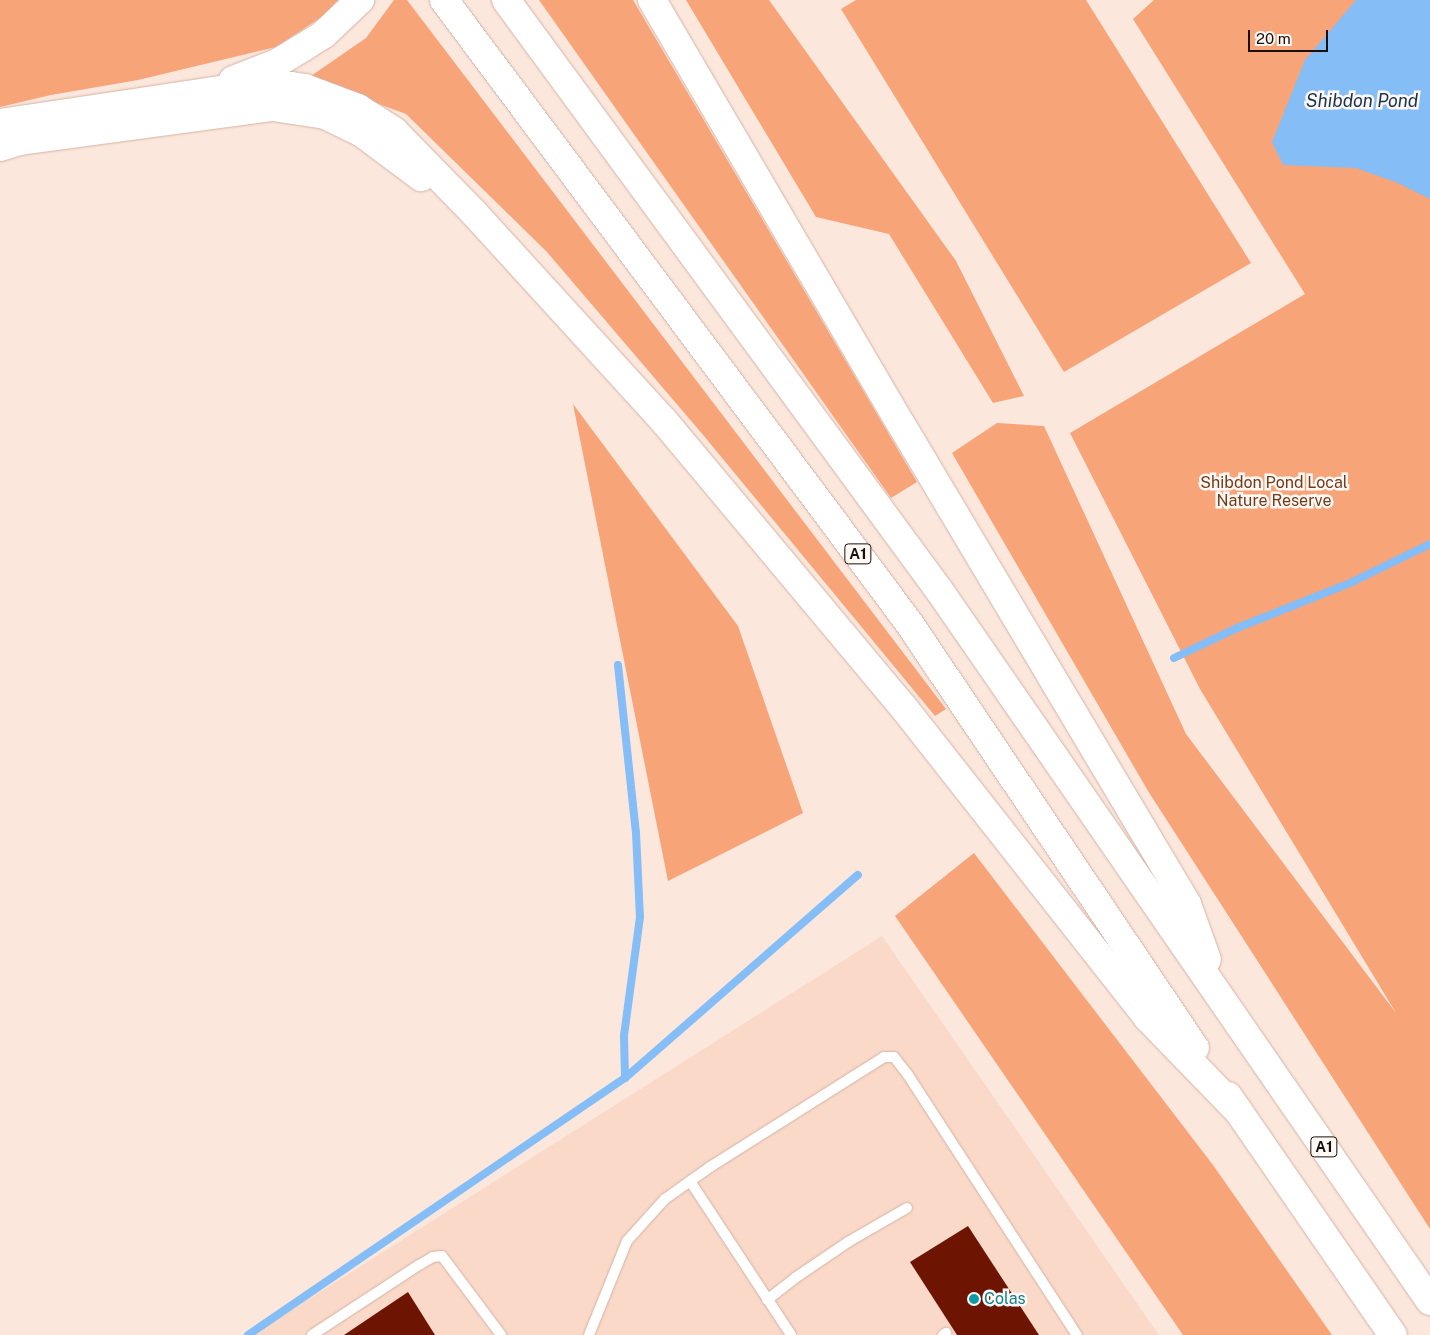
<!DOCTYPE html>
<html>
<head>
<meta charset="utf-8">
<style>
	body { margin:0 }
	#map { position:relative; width:1430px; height:1335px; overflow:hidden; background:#fce7dd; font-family:"Public Sans",sans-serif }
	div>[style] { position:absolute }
	.built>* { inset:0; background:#fbd9c9 }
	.green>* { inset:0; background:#f7a479 }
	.water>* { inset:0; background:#85bdf6 }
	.stream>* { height:8px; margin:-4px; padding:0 4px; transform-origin:4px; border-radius:4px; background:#85bdf6 }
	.building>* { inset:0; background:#6d1402 }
	.roads { filter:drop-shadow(0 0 1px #d4b3a3) drop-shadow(0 0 1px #d4b3a3) }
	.service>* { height:10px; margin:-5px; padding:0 5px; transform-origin:5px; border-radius:5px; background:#fff }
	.trunk>* { height:28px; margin:-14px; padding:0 14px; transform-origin:14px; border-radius:14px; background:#fff }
	.dots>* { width:14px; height:14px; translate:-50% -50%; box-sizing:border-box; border:2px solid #fff8f4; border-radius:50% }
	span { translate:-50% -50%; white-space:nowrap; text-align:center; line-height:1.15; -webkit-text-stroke:5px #fff8f4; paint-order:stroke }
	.shield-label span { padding:1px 4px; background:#fff8f4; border:1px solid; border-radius:4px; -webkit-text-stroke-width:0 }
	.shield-label { font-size:15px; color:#1a0f09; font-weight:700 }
	.park-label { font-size:16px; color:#733918 }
	.culture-label { font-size:16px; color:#0d838f }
	.left { translate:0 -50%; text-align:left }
	.water-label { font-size:18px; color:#173551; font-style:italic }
	.scale { position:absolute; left:1248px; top:30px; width:80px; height:22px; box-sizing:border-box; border:2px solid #1a0f09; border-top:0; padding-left:6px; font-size:15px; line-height:18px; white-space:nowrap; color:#1a0f09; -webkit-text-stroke:4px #fff8f4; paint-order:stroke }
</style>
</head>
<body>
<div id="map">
	<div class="built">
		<div style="clip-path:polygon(882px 936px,1159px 1335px,252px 1335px)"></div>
	</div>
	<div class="green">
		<div style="clip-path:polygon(0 0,338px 0,323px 16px,276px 47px,138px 80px,51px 95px,0 107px)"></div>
		<div style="clip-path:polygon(394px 0,407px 0,946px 709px,935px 716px,704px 436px,547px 252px,406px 114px,308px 78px,366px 38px)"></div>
		<div style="clip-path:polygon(539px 0,633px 0,917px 482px,891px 498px)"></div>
		<div style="clip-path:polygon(686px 0,769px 0,956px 261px,1024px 396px,993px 403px,889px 234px,816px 217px)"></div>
		<div style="clip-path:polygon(856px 0,1086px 0,1251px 263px,1064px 372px,841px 9px)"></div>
		<div style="clip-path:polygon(1154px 0,1430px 0,1430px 1229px,1148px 791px,952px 453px,997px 423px,1044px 426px,1186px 734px,1396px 1013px,1200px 689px,1070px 433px,1305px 294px,1133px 19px)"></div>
		<div style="clip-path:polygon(573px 404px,738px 626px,803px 813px,668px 881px)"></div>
		<div style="clip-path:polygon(974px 853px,1213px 1165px,1332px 1335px,1183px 1335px,895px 916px)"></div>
	</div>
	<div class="water">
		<div style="clip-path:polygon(1356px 0,1430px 0,1430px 199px,1398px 183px,1356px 168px,1283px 165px,1272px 142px,1305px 60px)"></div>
	</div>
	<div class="stream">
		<div style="left:1174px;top:658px;width:70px;rotate:-25.5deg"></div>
		<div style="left:1237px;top:628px;width:122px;rotate:-21.7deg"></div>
		<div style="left:1350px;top:583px;width:89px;rotate:-26deg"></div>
		<div style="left:618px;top:665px;width:169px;rotate:83.9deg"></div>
		<div style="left:636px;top:833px;width:84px;rotate:87.3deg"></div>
		<div style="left:640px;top:917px;width:120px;rotate:97.7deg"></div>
		<div style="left:624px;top:1036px;width:42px;rotate:88.6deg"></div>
		<div style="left:248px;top:1335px;width:456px;rotate:-34.3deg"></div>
		<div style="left:625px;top:1078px;width:309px;rotate:-41.1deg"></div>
	</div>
	<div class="building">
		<div style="clip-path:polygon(968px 1226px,1039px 1335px,957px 1335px,910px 1262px)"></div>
		<div style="clip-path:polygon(408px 1292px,435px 1335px,344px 1335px)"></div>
	</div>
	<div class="roads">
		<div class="service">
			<div style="left:690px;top:1181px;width:184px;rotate:56.7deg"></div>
			<div style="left:767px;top:1300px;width:36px;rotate:-38deg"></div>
			<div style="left:795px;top:1278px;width:64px;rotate:-34.2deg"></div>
			<div style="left:848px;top:1242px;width:68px;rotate:-30deg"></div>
			<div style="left:312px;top:1335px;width:128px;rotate:-33.2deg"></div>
			<div style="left:419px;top:1265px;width:16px;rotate:-30deg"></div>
			<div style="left:433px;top:1257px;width:9px;rotate:-6deg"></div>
			<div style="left:442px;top:1256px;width:99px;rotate:53.2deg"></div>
			<div style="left:589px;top:1335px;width:101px;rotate:-68deg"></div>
			<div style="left:627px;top:1241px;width:57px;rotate:-47.9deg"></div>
			<div style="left:665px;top:1199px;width:55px;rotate:-35.4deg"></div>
			<div style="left:710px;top:1167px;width:206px;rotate:-32.3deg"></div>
			<div style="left:884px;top:1057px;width:10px"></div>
			<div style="left:894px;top:1057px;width:23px;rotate:52deg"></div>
			<div style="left:908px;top:1075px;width:310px;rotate:57deg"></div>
			<div style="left:943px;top:1335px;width:4px;rotate:-34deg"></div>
		</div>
		<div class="trunk">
			<div style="left:444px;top:0;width:777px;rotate:53.26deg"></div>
			<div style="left:909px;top:623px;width:512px;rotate:56.06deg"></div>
			<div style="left:506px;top:0;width:732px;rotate:53.73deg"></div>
			<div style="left:939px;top:590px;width:864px;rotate:55.37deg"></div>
			<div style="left:652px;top:0;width:492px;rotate:59.6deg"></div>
			<div style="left:901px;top:424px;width:559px;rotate:59.21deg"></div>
			<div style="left:1187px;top:904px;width:59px;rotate:70.3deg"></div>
			<div style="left:233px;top:80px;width:47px;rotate:-21.1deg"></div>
			<div style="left:277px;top:63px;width:29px;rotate:-31deg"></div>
			<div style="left:302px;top:48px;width:26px;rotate:-32deg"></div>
			<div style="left:324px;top:34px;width:50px;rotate:-43.4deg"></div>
			<div style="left:0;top:123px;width:251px;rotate:-8.5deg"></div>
			<div style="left:248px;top:86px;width:43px"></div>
			<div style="left:291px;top:86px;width:14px;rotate:8deg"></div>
			<div style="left:305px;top:88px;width:57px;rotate:20.7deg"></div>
			<div style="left:358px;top:108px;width:43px;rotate:32.6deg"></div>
			<div style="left:394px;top:131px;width:115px;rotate:45.7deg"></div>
			<div style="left:474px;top:213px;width:282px;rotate:47.6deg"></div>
			<div style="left:664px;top:421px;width:374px;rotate:50.1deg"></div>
			<div style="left:904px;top:708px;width:395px;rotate:51.8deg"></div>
			<div style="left:1148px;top:1018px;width:129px;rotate:45.9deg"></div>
			<div style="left:0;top:147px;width:21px;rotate:-17deg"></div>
			<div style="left:20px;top:141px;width:255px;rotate:-7.7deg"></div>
			<div style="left:273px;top:107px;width:53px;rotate:8.7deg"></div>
			<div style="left:325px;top:115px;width:41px;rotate:25.9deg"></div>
			<div style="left:362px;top:133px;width:74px;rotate:36.7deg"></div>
			<div style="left:1228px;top:1096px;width:290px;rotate:55.4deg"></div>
		</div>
	</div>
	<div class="dots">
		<div style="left:974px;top:1299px;background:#0f9aa8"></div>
	</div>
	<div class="shield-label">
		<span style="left:858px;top:554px">A1</span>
		<span style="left:1324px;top:1147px">A1</span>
	</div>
	<div class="park-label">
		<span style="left:1274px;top:492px">Shibdon Pond Local<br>Nature Reserve</span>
	</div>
	<div class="culture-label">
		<span class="left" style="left:984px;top:1299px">Colas</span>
	</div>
	<div class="water-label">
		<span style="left:1362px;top:101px">Shibdon Pond</span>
	</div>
	<div class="scale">20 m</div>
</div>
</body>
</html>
